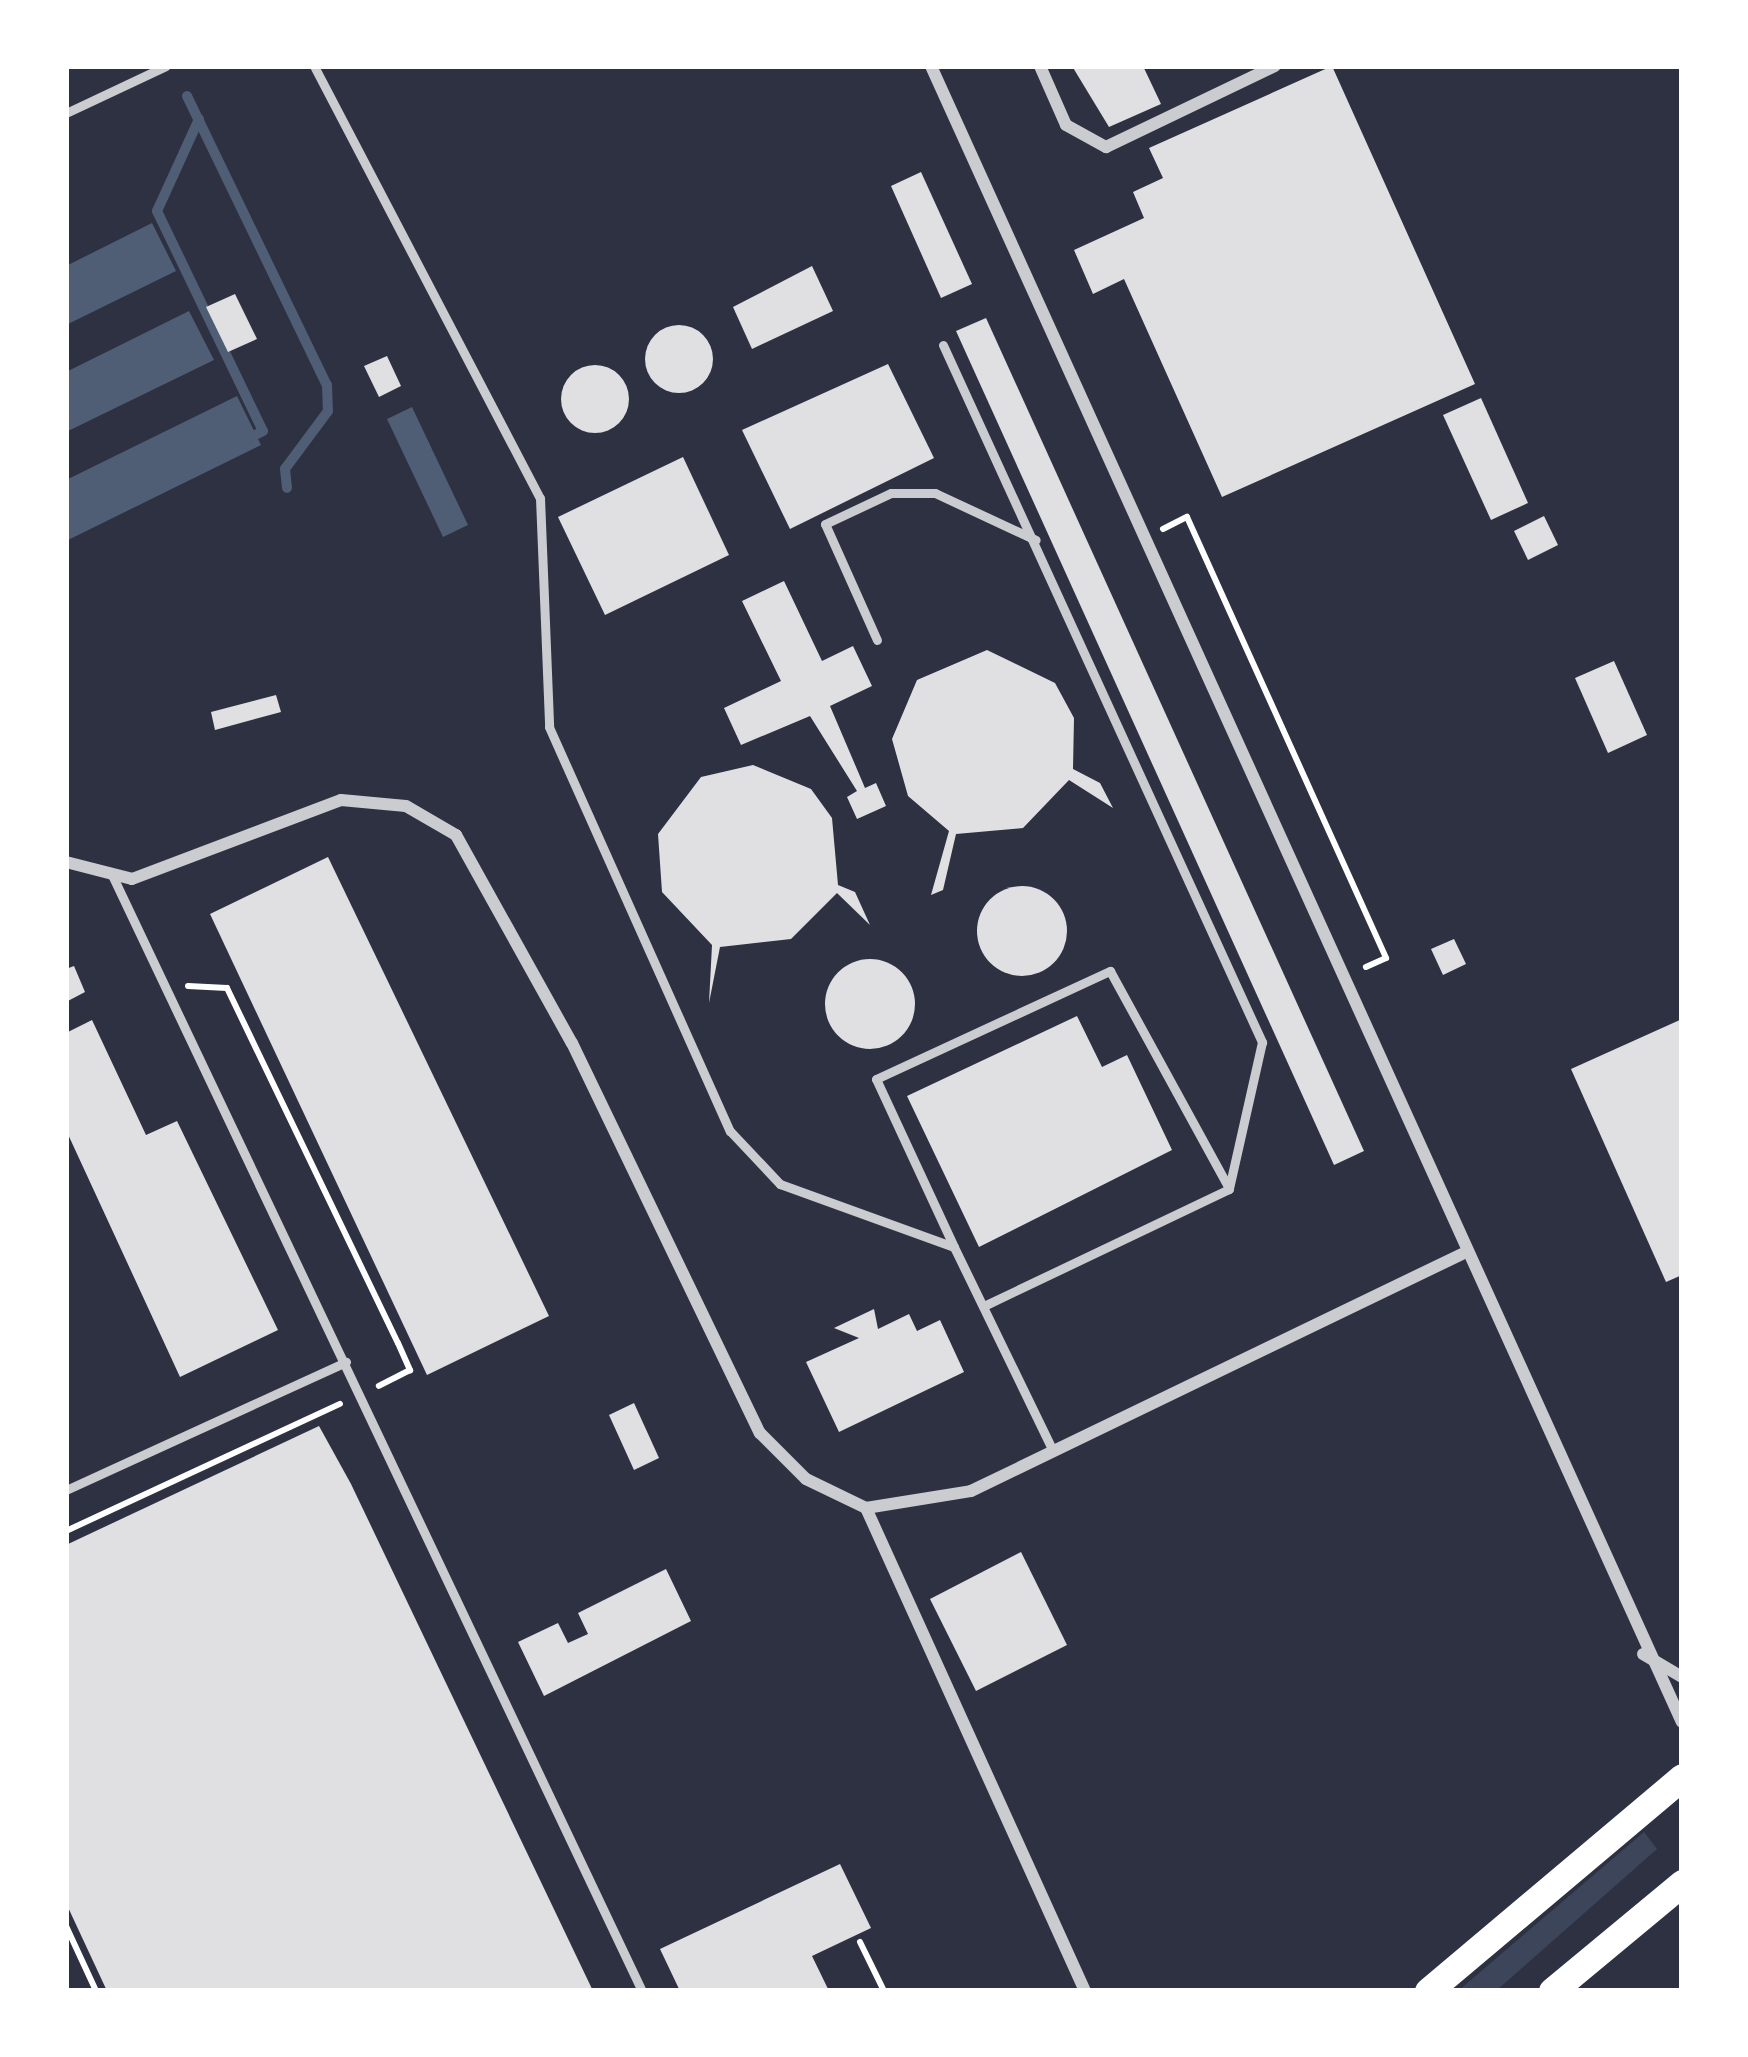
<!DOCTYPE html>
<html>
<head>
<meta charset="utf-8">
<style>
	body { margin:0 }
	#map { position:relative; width:1748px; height:2057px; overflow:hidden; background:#2d3142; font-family:Cabin,sans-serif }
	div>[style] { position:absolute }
	.green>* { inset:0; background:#3c4559 }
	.water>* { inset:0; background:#4f5d75 }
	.stream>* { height:10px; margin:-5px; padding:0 5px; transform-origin:5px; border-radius:5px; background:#4f5d75 }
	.building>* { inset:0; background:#e0e0e3 }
	.round { border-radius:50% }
	.path>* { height:6px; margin:-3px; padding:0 3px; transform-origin:3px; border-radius:3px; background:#fff }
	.service>* { height:9px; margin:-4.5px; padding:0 4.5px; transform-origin:4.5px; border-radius:4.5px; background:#caccd0 }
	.minor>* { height:12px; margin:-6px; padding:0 6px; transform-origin:6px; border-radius:6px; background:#caccd0 }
	.primary>* { height:27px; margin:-13.5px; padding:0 13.5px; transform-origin:13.5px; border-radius:13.5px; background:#fff }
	span { translate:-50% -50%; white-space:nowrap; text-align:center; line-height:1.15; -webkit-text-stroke:12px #fff; paint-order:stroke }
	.frame { position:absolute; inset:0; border:69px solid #fff; pointer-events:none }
</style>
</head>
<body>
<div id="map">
	<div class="green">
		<div style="clip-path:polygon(1644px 1832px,1657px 1849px,1496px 1991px,1458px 1991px)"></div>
	</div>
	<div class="water">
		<div style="clip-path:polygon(152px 223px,176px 271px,66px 325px,66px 266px)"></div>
		<div style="clip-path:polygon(189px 311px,214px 360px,66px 432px,66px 372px)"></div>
		<div style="clip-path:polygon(237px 396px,261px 445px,66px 541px,66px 480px)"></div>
		<div style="clip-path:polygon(412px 407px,468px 525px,443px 537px,387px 419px)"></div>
	</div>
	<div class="stream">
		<div style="left:187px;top:96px;width:321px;rotate:64.2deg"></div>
		<div style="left:327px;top:385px;width:26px;rotate:88deg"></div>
		<div style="left:328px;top:411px;width:72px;rotate:126.6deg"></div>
		<div style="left:285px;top:469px;width:19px;rotate:84deg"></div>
		<div style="left:199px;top:119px;width:101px;rotate:114.5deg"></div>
		<div style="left:157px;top:211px;width:244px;rotate:64.3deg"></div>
		<div style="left:263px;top:431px;width:9px;rotate:153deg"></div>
	</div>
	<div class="building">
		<div style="clip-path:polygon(1072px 66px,1143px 66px,1161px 104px,1109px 127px)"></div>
		<div style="clip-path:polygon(1332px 66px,1475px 384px,1222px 497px,1124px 279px,1093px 294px,1074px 250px,1144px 218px,1133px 192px,1163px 178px,1149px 148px)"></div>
		<div style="clip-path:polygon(921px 172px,972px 284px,941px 298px,891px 186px)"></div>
		<div style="clip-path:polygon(812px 266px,833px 311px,752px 349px,733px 307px)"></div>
		<div style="clip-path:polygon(235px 294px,257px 339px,228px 352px,206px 307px)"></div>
		<div style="clip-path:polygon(986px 318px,1364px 1151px,1334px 1165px,956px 331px)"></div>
		<div class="round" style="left:645px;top:325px;width:68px;height:68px"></div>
		<div style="clip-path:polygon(387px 356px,401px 386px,379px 397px,364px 366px)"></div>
		<div style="clip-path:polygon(888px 364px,934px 458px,790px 529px,742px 430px)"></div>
		<div class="round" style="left:561px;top:365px;width:68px;height:68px"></div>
		<div style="clip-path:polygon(1481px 398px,1528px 503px,1491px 520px,1443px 415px)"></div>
		<div style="clip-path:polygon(683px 457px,729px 555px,605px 615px,558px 517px)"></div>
		<div style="clip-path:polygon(1544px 516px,1558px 545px,1528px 560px,1514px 531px)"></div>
		<div style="clip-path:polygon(784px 581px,822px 661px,853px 646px,872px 686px,830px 706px,865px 788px,876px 783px,886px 806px,857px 819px,847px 797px,857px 791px,810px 716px,741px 745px,724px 708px,781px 681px,742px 601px)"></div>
		<div style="clip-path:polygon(987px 650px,1055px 683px,1074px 718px,1073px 769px,1100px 783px,1113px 808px,1069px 780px,1023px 828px,956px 834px,943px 890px,931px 895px,949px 831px,908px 796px,892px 739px,917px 680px)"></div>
		<div style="clip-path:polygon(1614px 661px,1647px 735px,1608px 753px,1575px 678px)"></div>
		<div style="clip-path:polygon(276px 695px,281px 712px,215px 730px,211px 712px)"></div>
		<div style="clip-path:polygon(753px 765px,811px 789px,832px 818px,838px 885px,855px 892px,870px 925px,837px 893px,791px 939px,720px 947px,709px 1003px,712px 945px,662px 892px,658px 834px,701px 777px)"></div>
		<div style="clip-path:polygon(328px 857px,549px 1316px,427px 1375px,210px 914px)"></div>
		<div class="round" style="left:977px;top:886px;width:90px;height:90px"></div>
		<div style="clip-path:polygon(1454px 939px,1466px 964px,1443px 975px,1431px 949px)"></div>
		<div class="round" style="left:825px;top:959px;width:90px;height:90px"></div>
		<div style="clip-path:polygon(74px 966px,85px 992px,66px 1002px,66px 969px)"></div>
		<div style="clip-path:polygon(1077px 1016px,1102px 1067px,1127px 1055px,1172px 1150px,979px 1247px,907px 1096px)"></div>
		<div style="clip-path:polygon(1682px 1019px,1682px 1275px,1666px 1282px,1571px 1069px)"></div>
		<div style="clip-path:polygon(92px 1020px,146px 1135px,177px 1121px,278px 1330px,180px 1377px,66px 1130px,66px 1033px)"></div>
		<div style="clip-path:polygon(874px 1309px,878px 1329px,909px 1314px,917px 1331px,940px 1320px,964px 1372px,839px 1432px,806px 1362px,859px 1338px,834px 1328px)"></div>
		<div style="clip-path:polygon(634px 1403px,659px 1458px,634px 1470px,609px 1415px)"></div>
		<div style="clip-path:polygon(319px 1426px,351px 1484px,593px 1991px,107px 1991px,66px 1903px,66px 1545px)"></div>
		<div style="clip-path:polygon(1021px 1552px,1067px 1645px,976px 1691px,930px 1599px)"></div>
		<div style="clip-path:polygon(666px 1569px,691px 1621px,544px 1696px,518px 1642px,558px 1623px,568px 1643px,588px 1634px,578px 1613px)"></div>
		<div style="clip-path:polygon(840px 1864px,871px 1928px,812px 1956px,829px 1991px,680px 1991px,660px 1949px)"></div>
	</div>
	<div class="path">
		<div style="left:1163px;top:529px;width:27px;rotate:-27deg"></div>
		<div style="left:1187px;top:517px;width:484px;rotate:65.7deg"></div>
		<div style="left:1386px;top:958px;width:22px;rotate:156deg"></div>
		<div style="left:188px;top:986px;width:39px;rotate:3deg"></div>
		<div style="left:227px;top:988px;width:394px;rotate:64.3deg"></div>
		<div style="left:398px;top:1343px;width:30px;rotate:66deg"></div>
		<div style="left:410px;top:1370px;width:35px;rotate:153deg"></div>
		<div style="left:66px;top:1531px;width:302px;rotate:-24.9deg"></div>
		<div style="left:66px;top:1926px;width:72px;rotate:65.2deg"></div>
		<div style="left:860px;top:1942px;width:55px;rotate:63.9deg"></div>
	</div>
	<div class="service">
		<div style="left:314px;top:66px;width:488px;rotate:62.4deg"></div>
		<div style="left:540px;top:498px;width:229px;rotate:87.7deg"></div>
		<div style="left:549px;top:727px;width:443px;rotate:65.9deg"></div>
		<div style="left:730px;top:1131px;width:73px;rotate:46.7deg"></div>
		<div style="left:780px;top:1184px;width:185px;rotate:19.9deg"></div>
		<div style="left:954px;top:1247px;width:227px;rotate:64.1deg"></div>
		<div style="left:66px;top:113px;width:110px;rotate:-25.2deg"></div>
		<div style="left:943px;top:345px;width:767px;rotate:65.41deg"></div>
		<div style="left:1262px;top:1042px;width:151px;rotate:102.7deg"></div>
		<div style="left:1229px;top:1189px;width:272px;rotate:154.5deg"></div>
		<div style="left:877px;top:640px;width:127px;rotate:-114.1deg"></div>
		<div style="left:825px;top:524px;width:73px;rotate:-25.2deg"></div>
		<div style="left:891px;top:493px;width:44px"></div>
		<div style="left:935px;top:493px;width:111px;rotate:25deg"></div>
		<div style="left:113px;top:877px;width:1233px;rotate:64.6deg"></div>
		<div style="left:954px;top:1247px;width:185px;rotate:-114.9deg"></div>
		<div style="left:876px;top:1079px;width:258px;rotate:-24.8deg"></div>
		<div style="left:1110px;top:971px;width:247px;rotate:61.3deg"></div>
		<div style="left:66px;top:1490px;width:308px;rotate:-24.6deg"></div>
	</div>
	<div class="minor">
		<div style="left:931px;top:66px;width:1818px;rotate:65.61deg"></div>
		<div style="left:1040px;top:66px;width:64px;rotate:66.2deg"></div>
		<div style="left:1066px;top:125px;width:46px;rotate:28.8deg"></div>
		<div style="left:1106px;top:147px;width:187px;rotate:-25.6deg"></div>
		<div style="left:66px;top:862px;width:68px;rotate:14.4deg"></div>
		<div style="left:132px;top:879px;width:223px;rotate:-20.7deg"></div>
		<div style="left:341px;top:800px;width:65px;rotate:5.3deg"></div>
		<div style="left:406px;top:806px;width:58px;rotate:30.1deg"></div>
		<div style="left:456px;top:835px;width:238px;rotate:60.9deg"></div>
		<div style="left:572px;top:1043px;width:433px;rotate:64.3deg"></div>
		<div style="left:760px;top:1433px;width:65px;rotate:45deg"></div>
		<div style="left:806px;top:1479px;width:67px;rotate:25.8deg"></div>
		<div style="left:866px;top:1508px;width:106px;rotate:-9.2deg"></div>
		<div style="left:971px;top:1491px;width:545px;rotate:-25.77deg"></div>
		<div style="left:866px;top:1508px;width:530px;rotate:65.61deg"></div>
		<div style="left:1643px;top:1654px;width:45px;rotate:30.5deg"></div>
	</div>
	<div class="primary">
		<div style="left:1428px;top:1991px;width:332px;rotate:-40.1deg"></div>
		<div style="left:1552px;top:1991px;width:169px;rotate:-39.7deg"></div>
	</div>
	<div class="frame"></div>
</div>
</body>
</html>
